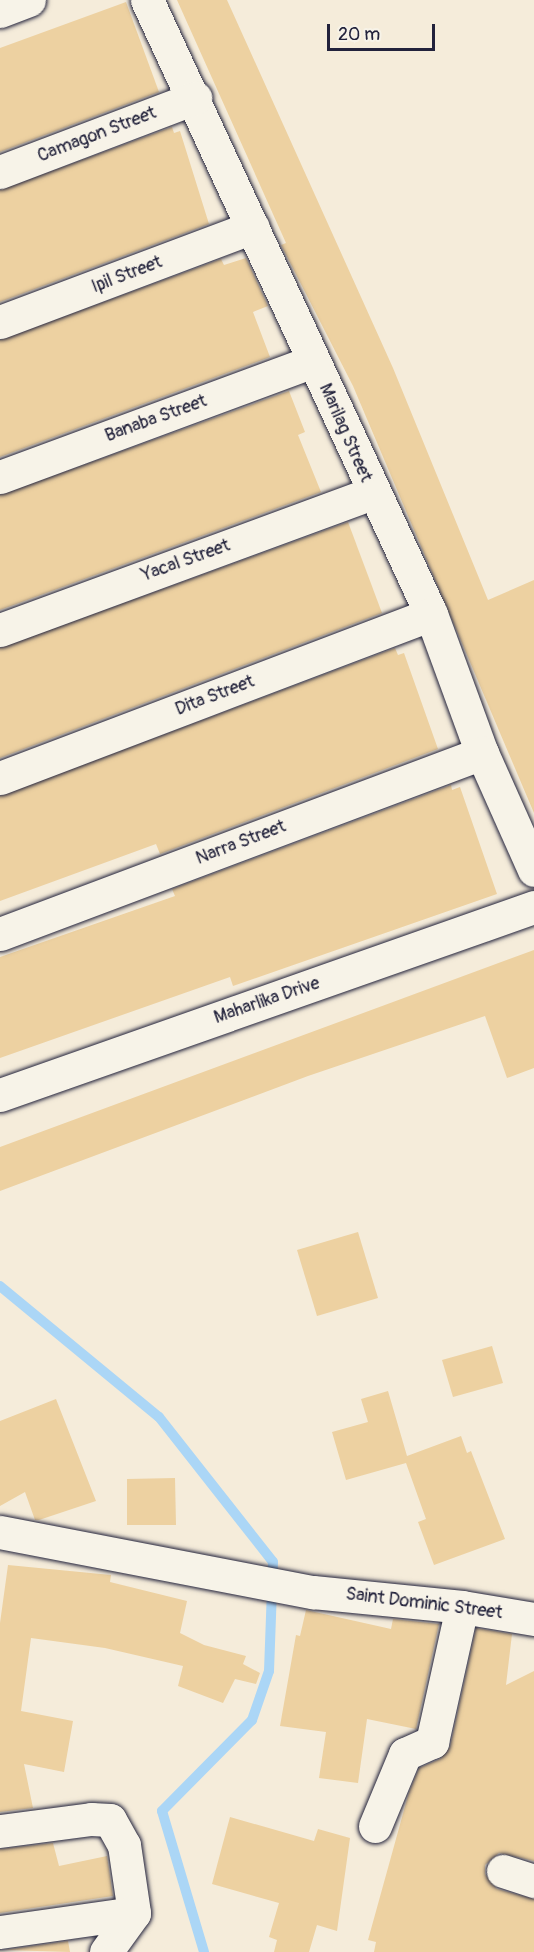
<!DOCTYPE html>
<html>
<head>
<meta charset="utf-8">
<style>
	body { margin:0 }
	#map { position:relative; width:534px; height:1952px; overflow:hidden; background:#f5ecda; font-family:Pangolin,sans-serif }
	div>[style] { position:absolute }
	.stream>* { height:10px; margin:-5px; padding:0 5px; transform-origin:5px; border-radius:5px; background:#abd6f6 }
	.building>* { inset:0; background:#edd1a1 }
	.roads { filter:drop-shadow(0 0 2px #22223b) drop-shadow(0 0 2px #22223b) }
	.minor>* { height:33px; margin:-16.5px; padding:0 16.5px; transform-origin:16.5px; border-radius:16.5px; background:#f7f3e8 }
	span { translate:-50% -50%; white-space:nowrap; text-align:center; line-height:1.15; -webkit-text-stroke:5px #f7f3e8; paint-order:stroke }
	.street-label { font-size:18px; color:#22223b }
	.scale { position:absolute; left:327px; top:24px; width:108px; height:27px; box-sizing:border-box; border:3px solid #22223b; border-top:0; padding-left:8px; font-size:18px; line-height:21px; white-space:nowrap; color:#22223b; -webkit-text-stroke:4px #f7f3e8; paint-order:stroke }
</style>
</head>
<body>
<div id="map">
	<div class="stream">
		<div style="left:0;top:1286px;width:206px;rotate:39.5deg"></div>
		<div style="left:159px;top:1417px;width:184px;rotate:51.8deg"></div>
		<div style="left:273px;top:1562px;width:109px;rotate:92.1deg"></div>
		<div style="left:269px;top:1671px;width:52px;rotate:109.1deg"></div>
		<div style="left:252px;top:1720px;width:128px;rotate:134.7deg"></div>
		<div style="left:162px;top:1811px;width:147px;rotate:73.4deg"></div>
	</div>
	<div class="building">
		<div style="clip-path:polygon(177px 0,227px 0,393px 368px,488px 600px,534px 580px,534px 813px,353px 386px,281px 245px,286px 243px)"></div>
		<div style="clip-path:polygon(126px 2px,159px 92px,0 152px,0 48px)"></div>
		<div style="clip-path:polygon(172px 127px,174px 133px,180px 131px,209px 224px,0 302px,0 190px)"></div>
		<div style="clip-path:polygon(246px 258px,268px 306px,253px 312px,270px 357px,0 457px,0 340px,221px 259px,224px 265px)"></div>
		<div style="clip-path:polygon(289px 391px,305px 432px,298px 435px,321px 492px,0 610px,0 495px)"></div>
		<div style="clip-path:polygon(348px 522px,382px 613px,0 758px,0 648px)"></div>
		<div style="clip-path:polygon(395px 648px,398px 655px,404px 653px,438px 749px,160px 854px,156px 844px,0 901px,0 796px)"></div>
		<div style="clip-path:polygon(451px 785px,452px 790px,460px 787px,497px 894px,233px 986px,230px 977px,0 1058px,0 957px,175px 896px,172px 889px)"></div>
		<div style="clip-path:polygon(534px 950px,534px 1068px,507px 1078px,485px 1016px,308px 1076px,0 1191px,0 1147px)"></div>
		<div style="clip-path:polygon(358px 1232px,378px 1298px,317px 1316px,297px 1250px)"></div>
		<div style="clip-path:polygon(492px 1346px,503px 1383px,453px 1397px,442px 1360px)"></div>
		<div style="clip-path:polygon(388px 1391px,407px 1456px,461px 1436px,467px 1453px,471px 1451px,505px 1539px,434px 1565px,418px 1522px,426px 1519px,406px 1463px,346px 1480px,332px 1432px,368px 1422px,361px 1399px)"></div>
		<div style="clip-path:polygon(56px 1399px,96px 1501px,39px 1520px,35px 1520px,25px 1492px,0 1506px,0 1421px)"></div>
		<div style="clip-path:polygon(175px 1478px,176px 1525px,127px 1525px,127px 1479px)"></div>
		<div style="clip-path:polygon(8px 1565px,111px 1575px,110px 1582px,187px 1601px,180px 1633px,204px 1645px,246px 1656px,243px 1664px,260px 1673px,256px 1684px,235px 1679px,223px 1703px,178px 1686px,183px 1666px,105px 1648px,31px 1638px,21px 1711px,73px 1721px,64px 1772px,24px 1764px,33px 1808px,0 1812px,0 1623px)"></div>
		<div style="clip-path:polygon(306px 1610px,391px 1629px,393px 1619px,439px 1624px,416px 1729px,367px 1719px,358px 1783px,319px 1778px,326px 1732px,280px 1726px,296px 1635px,300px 1636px)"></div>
		<div style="clip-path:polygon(476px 1628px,512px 1634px,506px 1685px,534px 1671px,534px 1861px,499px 1853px,485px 1865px,485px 1874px,497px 1889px,534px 1899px,534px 1952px,374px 1952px,376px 1942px,368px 1940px,409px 1792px,419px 1768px,440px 1759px,450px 1747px)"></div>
		<div style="clip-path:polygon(230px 1817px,314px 1841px,318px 1829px,350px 1838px,337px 1931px,317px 1925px,309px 1952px,274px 1952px,277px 1940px,269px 1937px,279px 1903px,212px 1884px)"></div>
		<div style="clip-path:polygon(53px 1843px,59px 1866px,107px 1856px,113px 1896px,0 1913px,0 1849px)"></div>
		<div style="clip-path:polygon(68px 1941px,70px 1952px,4px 1950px)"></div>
	</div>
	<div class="roads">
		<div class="minor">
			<div style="left:147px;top:0;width:676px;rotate:65.18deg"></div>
			<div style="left:431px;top:614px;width:148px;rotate:69.9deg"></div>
			<div style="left:482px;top:753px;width:128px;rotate:66deg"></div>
			<div style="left:0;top:11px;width:31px;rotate:-21deg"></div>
			<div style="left:0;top:172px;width:209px;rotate:-20.8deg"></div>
			<div style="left:0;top:322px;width:270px;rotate:-20.6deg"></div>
			<div style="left:0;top:477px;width:334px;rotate:-20.3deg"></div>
			<div style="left:0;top:630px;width:396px;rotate:-20.2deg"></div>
			<div style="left:0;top:778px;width:461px;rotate:-20.8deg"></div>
			<div style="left:0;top:934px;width:515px;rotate:-20.58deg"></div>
			<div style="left:0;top:1095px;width:566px;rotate:-19.4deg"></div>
			<div style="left:0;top:1532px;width:319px;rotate:10.9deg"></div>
			<div style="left:313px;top:1592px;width:150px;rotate:5.7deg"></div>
			<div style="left:462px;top:1607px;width:73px;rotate:9.5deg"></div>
			<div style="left:375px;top:1826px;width:78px;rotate:-67.4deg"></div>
			<div style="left:405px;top:1754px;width:30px;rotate:-24deg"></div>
			<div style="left:432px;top:1742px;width:138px;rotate:-77.5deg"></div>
			<div style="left:0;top:1831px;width:92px;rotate:-7.5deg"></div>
			<div style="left:91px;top:1819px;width:19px;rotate:3deg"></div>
			<div style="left:110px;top:1820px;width:29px;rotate:61deg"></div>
			<div style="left:124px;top:1845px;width:69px;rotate:81.6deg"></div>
			<div style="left:134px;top:1913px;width:48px;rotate:125.7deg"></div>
			<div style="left:503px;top:1871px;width:33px;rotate:18deg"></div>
			<div style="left:0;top:1932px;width:135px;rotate:-8.1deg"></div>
		</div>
	</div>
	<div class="street-label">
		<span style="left:97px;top:135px;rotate:-21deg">Camagon Street</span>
		<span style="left:127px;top:275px;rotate:-21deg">Ipil Street</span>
		<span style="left:156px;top:419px;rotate:-20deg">Banaba Street</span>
		<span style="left:345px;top:433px;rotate:66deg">Marilag Street</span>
		<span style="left:186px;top:561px;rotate:-20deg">Yacal Street</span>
		<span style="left:215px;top:696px;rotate:-21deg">Dita Street</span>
		<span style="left:241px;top:843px;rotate:-21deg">Narra Street</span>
		<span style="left:267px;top:1001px;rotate:-19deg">Maharlika Drive</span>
		<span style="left:424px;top:1604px;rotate:7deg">Saint Dominic Street</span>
	</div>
	<div class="scale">20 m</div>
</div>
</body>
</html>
